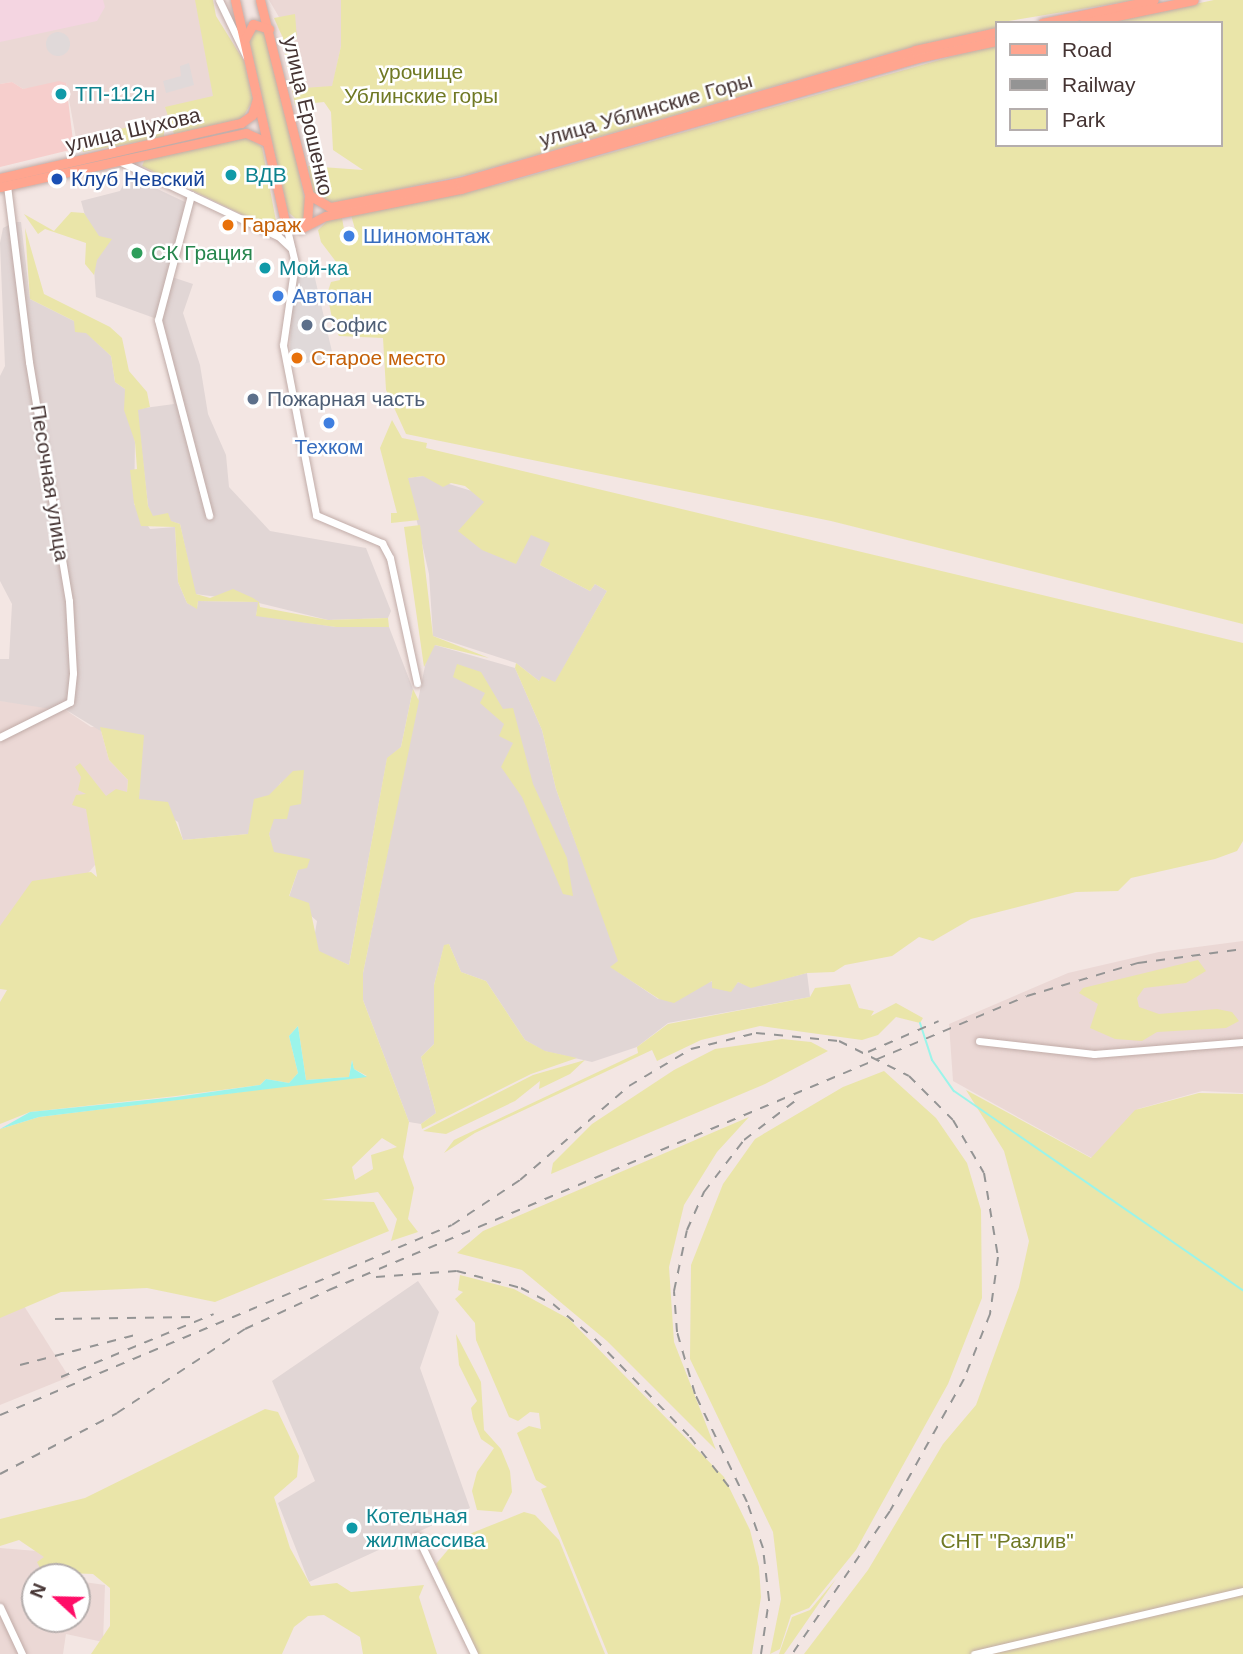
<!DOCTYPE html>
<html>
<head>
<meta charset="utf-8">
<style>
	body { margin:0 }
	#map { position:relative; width:1243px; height:1654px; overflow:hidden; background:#f3e6e3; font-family:Arial,sans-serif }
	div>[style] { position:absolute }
	.residential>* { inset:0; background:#ebd8d5 }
	.commercial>* { inset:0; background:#f6cecc }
	.industrial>* { inset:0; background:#e1d6d5 }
	.medical>* { inset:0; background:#f4d5e1 }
	.green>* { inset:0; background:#eae5a9 }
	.parking>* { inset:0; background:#e0d9d9 }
	.round { border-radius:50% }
	.water>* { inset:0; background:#9bf4ea }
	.stream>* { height:2px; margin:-1px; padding:0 1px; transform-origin:1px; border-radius:1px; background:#9bf4ea }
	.roads { filter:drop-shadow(0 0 2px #c1aca8) drop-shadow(0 0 2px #c1aca8) }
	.minor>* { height:7px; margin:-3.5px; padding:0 3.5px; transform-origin:3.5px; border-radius:3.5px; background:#fff }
	.major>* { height:9px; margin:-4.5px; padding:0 4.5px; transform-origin:4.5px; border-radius:4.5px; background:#ffa58f }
	.rail>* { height:2px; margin-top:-1px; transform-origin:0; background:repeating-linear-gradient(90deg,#949494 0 9px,transparent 0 18px) }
	.dots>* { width:19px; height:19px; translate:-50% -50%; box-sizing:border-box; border:4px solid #fff; border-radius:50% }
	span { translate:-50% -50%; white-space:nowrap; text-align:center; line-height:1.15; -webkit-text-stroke:5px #fff; paint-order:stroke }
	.park-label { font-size:21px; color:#707924 }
	.culture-label { font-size:21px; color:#0d838f }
	.left { translate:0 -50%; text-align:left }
	.street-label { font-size:21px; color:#453433 }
	.transit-label { font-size:21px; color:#164399 }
	.food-label { font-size:21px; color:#c56008 }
	.shop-label { font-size:21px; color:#366cbe }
	.leisure-label { font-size:21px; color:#27864d }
	.service-label { font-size:21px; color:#4e5e75 }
	.legend { position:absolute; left:995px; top:21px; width:228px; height:126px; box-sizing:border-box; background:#fff; border:2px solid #b5aead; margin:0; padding:9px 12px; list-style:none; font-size:21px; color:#453433 }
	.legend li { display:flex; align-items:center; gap:14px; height:35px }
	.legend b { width:35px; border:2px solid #b5aead }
	.north { position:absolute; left:21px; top:1563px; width:70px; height:70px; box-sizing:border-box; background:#fff; border:2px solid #b5aead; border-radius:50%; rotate:292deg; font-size:19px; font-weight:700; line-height:28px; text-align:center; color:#453433 }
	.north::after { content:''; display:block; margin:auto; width:24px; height:32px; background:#ff0d67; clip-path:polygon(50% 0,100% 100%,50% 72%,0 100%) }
</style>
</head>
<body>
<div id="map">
	<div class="residential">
		<div style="clip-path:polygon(0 0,211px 0,225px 110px,77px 144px,66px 83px,23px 89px,12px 82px,0 84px)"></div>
		<div style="clip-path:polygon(269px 0,341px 0,341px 46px,332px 88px,303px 92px,293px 41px)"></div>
		<div style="clip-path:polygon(0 701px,58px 705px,91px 727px,100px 727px,109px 760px,128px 780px,127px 792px,91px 814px,95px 865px,0 976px)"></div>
		<div style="clip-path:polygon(1243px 941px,1243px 1093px,1202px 1091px,1138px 1109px,1092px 1158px,953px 1081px,949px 1024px,1068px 973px,1159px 952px)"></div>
		<div style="clip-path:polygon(0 1268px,69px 1377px,0 1405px)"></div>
		<div style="clip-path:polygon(0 1548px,49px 1552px,46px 1575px,56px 1577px,35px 1577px,35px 1619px,77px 1619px,77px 1581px,105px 1585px,103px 1642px,66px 1634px,63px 1654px,0 1654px)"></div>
	</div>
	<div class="commercial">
		<div style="clip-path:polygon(59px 81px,66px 83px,74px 149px,0 167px,0 84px,12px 82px,23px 89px)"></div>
	</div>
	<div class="industrial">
		<div style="clip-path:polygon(128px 175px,185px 202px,172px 277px,193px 284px,183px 313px,200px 365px,208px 414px,226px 455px,229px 487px,270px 531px,366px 548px,391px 611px,388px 618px,328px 620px,259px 603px,256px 615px,336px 627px,389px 627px,413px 689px,401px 747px,387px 759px,349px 965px,319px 952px,313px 945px,317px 921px,289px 897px,298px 870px,273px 852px,269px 834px,281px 782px,249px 834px,183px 840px,178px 822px,139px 800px,140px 755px,58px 705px,51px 709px,0 701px,0 659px,9px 659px,12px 604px,0 581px,0 376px,5px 366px,0 243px,3px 228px,15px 222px,21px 222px,30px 299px,74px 321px,111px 356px,115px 382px,125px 389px,135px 442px,134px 504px,150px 529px,175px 527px,178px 582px,187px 603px,197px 608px,198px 601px,257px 602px,195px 594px,180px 524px,152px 516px,148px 506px,137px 409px,174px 404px,157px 319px,96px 297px,92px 241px,81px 201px,120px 191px)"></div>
		<div style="clip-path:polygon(423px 476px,475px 492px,551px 543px,540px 565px,590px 591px,595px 584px,607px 591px,555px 683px,539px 681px,516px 663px,433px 636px,429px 574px,407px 478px)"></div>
		<div style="clip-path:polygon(435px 645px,515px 668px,542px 730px,556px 789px,619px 961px,611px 967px,658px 999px,713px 981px,721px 987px,732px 989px,738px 982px,751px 987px,807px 973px,810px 997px,668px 1023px,637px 1047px,592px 1062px,544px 1051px,525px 1040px,486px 981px,461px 972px,449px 944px,444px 946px,434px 985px,434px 1044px,421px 1057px,436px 1113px,421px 1124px,409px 1122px,363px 1000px,363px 973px,428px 651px)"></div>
		<div style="clip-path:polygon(418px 1281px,439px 1312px,420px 1368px,470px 1508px,309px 1582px,278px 1503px,315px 1481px,272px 1381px)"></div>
	</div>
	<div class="medical">
		<div style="clip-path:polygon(0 0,103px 0,105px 7px,97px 21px,0 42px)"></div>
	</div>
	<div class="green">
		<div style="clip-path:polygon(195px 0,213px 0,216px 16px,244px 61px,253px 100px,242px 119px,174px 134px,165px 107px,213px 96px)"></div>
		<div style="clip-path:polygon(341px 0,1136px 0,996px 23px,996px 28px,893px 52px,470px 174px,331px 204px,313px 194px,308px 166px,363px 170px,333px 150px,331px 112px,324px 102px,295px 105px,285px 54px,297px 49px,304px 88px,332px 86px,341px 46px)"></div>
		<div style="clip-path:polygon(1214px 0,1243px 0,1243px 624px,831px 521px,406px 434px,386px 390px,383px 338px,339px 336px,333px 323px,327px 294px,331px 282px,340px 280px,340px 267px,321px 242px,318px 230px,329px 219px,342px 218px,346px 240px,357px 236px,351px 215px,501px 184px,996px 44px,996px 145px,1220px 145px,1220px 23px,1104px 23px)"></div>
		<div style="clip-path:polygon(295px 14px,297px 39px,286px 45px,274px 18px)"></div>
		<div style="clip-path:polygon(254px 30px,264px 31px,282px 95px,307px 210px,302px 224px,288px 212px,249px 40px)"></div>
		<div style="clip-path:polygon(164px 120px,164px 137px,83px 152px,80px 137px)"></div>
		<div style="clip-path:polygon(246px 136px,262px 147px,278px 232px,142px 166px,145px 159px)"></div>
		<div style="clip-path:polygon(71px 212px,84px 213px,99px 236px,112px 239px,97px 260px,94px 275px,85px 264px,86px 243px,45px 229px,38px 234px,24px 214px,54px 231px)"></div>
		<div style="clip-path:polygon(25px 228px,44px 294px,110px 327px,122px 338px,129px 371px,147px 392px,150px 407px,138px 410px,148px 506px,153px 516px,168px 513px,171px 521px,180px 524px,196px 594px,210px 598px,233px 589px,253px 598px,259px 602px,260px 607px,328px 620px,388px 618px,389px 627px,336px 627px,256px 616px,258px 602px,198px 601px,197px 609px,187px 603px,178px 582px,175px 527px,141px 526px,134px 503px,130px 470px,137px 469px,135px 442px,124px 410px,125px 389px,115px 382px,111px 356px,86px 333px,75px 332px,74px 321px,30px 299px)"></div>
		<div style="clip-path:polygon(392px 420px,402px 438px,427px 443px,426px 448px,1243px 643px,1243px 841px,1237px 851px,1215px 859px,1131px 878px,1118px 891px,1076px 892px,971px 919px,933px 941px,919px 937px,892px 956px,845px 965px,834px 972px,807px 973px,751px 988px,738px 982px,731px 992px,712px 988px,712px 981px,674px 1003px,659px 999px,610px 967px,618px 961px,556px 789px,542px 730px,515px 668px,516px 663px,539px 681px,542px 676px,555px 682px,607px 591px,595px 584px,590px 591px,540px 565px,550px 543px,531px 535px,516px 564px,482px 550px,458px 531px,484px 502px,465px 486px,451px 483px,443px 487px,423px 476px,408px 478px,419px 520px,391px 523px,391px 513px,397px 513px,380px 448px)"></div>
		<div style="clip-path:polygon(420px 525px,433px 636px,489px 658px,435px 645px,424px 667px,404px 527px)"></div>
		<div style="clip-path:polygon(457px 664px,481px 672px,503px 709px,513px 708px,533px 784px,567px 858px,573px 896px,563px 894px,522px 797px,501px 767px,513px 743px,499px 736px,504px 724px,480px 703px,485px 693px,453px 677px)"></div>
		<div style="clip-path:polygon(evenodd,413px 689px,419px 701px,363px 973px,363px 1000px,409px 1122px,403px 1157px,414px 1188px,408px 1219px,418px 1232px,391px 1241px,397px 1219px,378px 1192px,321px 1200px,374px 1202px,389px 1231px,215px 1302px,147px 1288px,61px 1292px,0 1318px,0 1129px,39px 1117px,367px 1076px,354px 1069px,352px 1060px,349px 1077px,306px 1080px,298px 1026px,289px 1036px,298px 1073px,289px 1083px,266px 1079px,260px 1085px,176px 1096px,30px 1112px,0 1124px,0 1002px,7px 990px,0 989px,0 926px,32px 881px,91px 872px,97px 877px,86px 809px,72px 805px,76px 795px,86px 794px,78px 790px,81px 777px,75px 767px,80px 763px,106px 796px,116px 789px,127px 792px,128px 780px,109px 760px,100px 727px,144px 735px,139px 799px,168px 802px,183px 840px,248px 834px,254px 799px,269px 795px,293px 771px,304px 770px,301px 804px,290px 806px,287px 819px,274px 819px,269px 834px,274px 852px,310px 859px,307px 868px,298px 870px,289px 896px,309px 903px,319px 951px,349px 965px,387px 758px,401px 747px,413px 689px,382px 1138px,397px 1147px,371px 1155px,373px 1169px,355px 1180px,352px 1167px,382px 1138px)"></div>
		<div style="clip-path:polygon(449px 944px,461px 972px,486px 981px,525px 1040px,545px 1051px,577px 1058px,531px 1074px,422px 1129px,421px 1124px,436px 1113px,421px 1057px,434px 1044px,434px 985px,444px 945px)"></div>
		<div style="clip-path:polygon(1198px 960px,1206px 971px,1186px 983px,1144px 988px,1137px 998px,1139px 1007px,1159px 1014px,1217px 1009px,1232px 1012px,1239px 1021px,1226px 1028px,1157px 1032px,1142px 1041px,1115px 1039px,1090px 1028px,1098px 1004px,1079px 993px,1083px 988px)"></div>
		<div style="clip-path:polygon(850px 984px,859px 1008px,874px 1011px,871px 1016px,896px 1003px,923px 1018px,920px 1023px,896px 1017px,878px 1035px,862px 1040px,760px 1026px,701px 1040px,657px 1061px,652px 1050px,475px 1133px,444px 1153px,454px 1140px,638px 1053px,637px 1047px,668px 1024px,810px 997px,815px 988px)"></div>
		<div style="clip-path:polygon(782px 1039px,811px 1042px,828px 1051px,765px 1084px,551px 1174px,553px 1163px,592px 1124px,674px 1070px,715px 1049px)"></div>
		<div style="clip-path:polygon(585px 1060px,570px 1074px,539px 1089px,540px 1081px,515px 1101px,446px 1134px,423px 1131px,533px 1075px)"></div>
		<div style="clip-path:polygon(884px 1071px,936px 1118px,967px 1163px,981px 1210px,982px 1298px,948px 1384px,856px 1550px,809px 1608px,791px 1615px,780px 1649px,770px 1654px,781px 1599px,773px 1532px,690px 1359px,691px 1265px,723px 1184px,755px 1139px,843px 1087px)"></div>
		<div style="clip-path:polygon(966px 1090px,1091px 1158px,1135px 1110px,1199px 1093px,1243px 1094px,1243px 1654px,804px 1654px,868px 1570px,943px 1444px,976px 1405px,1019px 1287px,1029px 1241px,1004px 1151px)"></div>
		<div style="clip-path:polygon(749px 1117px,717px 1152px,684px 1205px,669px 1267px,674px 1342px,716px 1450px,607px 1341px,522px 1270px,457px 1253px,483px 1231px)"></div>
		<div style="clip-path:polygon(460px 1275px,514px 1289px,569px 1319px,724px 1477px,750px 1530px,759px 1567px,761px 1597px,752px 1654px,608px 1654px,541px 1489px,547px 1487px,536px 1480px,517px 1433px,529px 1426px,541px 1429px,539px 1413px,530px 1412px,518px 1421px,509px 1417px,476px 1340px,475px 1323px,455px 1299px,463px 1292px,458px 1290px)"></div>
		<div style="clip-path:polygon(456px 1334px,481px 1382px,484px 1430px,501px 1449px,510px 1471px,512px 1492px,502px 1512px,477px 1510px,472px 1491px,477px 1472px,494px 1448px,481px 1439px,473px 1419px,471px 1408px,477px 1401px,459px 1365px)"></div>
		<div style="clip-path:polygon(265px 1409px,278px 1412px,299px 1456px,297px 1477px,274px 1497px,290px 1548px,311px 1586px,337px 1583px,351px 1592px,424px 1585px,419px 1597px,437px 1654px,363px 1654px,360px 1637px,324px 1615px,308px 1616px,294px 1627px,282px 1654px,91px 1654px,110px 1626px,110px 1588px,93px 1574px,42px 1572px,37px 1562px,44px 1557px,19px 1540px,0 1546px,0 1519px,85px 1498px)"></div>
		<div style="clip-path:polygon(524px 1512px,535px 1515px,559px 1540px,605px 1654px,476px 1654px,436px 1564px,457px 1539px)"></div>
		<div style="clip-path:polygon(836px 1579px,784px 1654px,779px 1654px,792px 1617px,810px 1610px)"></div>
	</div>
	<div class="parking">
		<div class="round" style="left:46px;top:32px;width:24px;height:24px"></div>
		<div style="clip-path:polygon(189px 63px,194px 85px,166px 93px,163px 81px,181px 76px,180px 66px)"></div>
		<div style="clip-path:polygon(314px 274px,333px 356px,303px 364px,300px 355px,290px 358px,291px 310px,298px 276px)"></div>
	</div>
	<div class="water">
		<div style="clip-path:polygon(298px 1026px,306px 1080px,349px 1077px,352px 1060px,354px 1069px,367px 1077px,39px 1117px,0 1129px,30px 1112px,176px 1097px,260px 1085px,266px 1079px,289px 1083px,298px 1073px,289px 1036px)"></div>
	</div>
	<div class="stream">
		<div style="left:920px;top:1023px;width:39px;rotate:72deg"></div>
		<div style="left:932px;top:1060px;width:38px;rotate:55deg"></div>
		<div style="left:954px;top:1091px;width:351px;rotate:34.6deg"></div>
	</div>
	<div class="roads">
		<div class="minor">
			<div style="left:219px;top:0;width:62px;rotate:64.3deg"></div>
			<div style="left:119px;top:161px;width:176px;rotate:25.3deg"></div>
			<div style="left:278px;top:236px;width:18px;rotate:43deg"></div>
			<div style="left:191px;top:195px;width:129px;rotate:104.8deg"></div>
			<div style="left:158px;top:320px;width:202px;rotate:75.3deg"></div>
			<div style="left:285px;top:221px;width:43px;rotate:76.6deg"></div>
			<div style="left:295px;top:263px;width:83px;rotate:98.3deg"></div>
			<div style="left:283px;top:345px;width:173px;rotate:79deg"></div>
			<div style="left:316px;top:515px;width:72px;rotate:23deg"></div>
			<div style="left:382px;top:543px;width:17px;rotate:62deg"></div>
			<div style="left:390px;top:558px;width:128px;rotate:77.8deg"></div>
			<div style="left:0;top:737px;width:78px;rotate:-26.6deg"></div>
			<div style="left:70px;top:702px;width:29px;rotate:-84deg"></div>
			<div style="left:73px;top:673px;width:72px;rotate:-93.2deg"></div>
			<div style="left:69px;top:601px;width:242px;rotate:-99.5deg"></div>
			<div style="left:29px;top:362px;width:178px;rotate:-97.1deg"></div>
			<div style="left:979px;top:1041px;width:116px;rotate:6.4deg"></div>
			<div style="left:1094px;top:1054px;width:149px;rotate:-4.6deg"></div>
			<div style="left:417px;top:1536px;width:131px;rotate:64.2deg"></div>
			<div style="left:0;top:1607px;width:52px;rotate:64.9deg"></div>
			<div style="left:974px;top:1654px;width:276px;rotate:-13.2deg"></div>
		</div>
		<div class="major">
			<div style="left:235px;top:0;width:227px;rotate:77.3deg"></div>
			<div style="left:285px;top:221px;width:17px;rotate:28deg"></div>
			<div style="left:300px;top:229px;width:29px;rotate:-27deg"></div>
			<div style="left:326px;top:216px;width:138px;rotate:-11.3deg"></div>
			<div style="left:461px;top:189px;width:475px;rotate:-16deg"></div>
			<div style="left:918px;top:58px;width:80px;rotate:-12.3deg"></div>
			<div style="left:260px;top:0;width:201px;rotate:75.9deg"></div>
			<div style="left:309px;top:195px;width:30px;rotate:94deg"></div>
			<div style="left:1042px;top:23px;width:114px;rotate:-11.6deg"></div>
			<div style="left:1083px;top:23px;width:113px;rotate:-11.7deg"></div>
			<div style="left:245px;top:39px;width:17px;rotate:-62deg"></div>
			<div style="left:253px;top:24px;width:17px;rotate:17deg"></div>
			<div style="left:0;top:178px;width:247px;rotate:-12.9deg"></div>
			<div style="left:241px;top:123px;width:14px;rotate:-36deg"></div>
			<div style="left:252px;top:115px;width:17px;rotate:-73deg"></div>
			<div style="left:0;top:187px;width:252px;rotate:-12.4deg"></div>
			<div style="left:246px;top:133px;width:22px;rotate:24deg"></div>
			<div style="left:309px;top:195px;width:24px;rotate:30deg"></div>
			<div style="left:330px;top:207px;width:131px;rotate:-11deg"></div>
			<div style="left:459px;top:182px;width:475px;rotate:-16.1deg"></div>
			<div style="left:915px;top:50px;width:83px;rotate:-12.5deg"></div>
		</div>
	</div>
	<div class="rail">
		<div style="left:868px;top:1052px;width:77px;rotate:-23.6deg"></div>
		<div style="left:376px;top:1277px;width:81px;rotate:-4.2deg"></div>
		<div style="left:457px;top:1271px;width:66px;rotate:14.9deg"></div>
		<div style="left:521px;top:1288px;width:36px;rotate:27deg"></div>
		<div style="left:553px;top:1304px;width:55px;rotate:39.8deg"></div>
		<div style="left:595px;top:1339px;width:136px;rotate:45.9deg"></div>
		<div style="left:690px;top:1437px;width:70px;rotate:52deg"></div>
		<div style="left:55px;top:1319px;width:140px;rotate:-0.8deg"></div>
		<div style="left:20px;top:1365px;width:119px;rotate:-14.6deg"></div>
		<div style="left:61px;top:1377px;width:165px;rotate:-22.4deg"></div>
		<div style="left:0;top:1415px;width:490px;rotate:-22.8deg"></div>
		<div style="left:452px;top:1225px;width:82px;rotate:-33.5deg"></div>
		<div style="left:520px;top:1180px;width:144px;rotate:-40.8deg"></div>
		<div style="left:629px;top:1086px;width:72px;rotate:-30.8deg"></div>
		<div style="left:691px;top:1049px;width:67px;rotate:-13.8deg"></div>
		<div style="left:756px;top:1033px;width:83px;rotate:5.5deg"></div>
		<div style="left:839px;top:1041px;width:78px;rotate:26.6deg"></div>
		<div style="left:909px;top:1076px;width:62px;rotate:45deg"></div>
		<div style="left:953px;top:1120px;width:61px;rotate:59.7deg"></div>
		<div style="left:984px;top:1173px;width:85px;rotate:80.5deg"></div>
		<div style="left:998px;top:1257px;width:58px;rotate:98deg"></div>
		<div style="left:990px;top:1314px;width:70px;rotate:111.8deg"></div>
		<div style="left:964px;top:1379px;width:151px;rotate:119.3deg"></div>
		<div style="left:890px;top:1511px;width:173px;rotate:124.4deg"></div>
		<div style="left:0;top:1474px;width:132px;rotate:-27.5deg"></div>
		<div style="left:117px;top:1413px;width:153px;rotate:-33.3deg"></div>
		<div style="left:245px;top:1329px;width:93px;rotate:-24.9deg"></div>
		<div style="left:329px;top:1290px;width:757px;rotate:-22.84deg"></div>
		<div style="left:1027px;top:996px;width:116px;rotate:-16.6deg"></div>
		<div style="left:1138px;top:963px;width:106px;rotate:-7.6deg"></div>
		<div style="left:761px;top:1654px;width:55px;rotate:-81.6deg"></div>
		<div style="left:769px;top:1600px;width:52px;rotate:-96.6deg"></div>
		<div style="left:763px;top:1548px;width:49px;rotate:-109.2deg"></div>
		<div style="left:747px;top:1502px;width:120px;rotate:-115.7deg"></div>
		<div style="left:695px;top:1394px;width:65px;rotate:-106.2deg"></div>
		<div style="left:677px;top:1332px;width:41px;rotate:-94.2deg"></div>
		<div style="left:674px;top:1291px;width:62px;rotate:-78deg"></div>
		<div style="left:687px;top:1230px;width:42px;rotate:-65.9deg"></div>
		<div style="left:704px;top:1192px;width:66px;rotate:-52.4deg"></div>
		<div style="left:744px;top:1140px;width:64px;rotate:-37.4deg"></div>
	</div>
	<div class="dots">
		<div style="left:61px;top:94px;background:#0f9aa8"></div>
		<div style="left:231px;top:175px;background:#0f9aa8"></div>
		<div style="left:57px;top:179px;background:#1a4fb4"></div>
		<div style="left:228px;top:225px;background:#e8710a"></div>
		<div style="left:349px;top:236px;background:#3f7fe0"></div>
		<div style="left:137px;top:253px;background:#2e9e5b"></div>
		<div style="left:265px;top:268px;background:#0f9aa8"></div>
		<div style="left:278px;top:296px;background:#3f7fe0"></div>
		<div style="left:307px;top:325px;background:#5c6f8a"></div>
		<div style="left:297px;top:358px;background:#e8710a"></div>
		<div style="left:253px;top:399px;background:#5c6f8a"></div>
		<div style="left:329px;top:423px;background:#3f7fe0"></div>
		<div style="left:352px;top:1528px;background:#0f9aa8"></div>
	</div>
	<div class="park-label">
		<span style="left:421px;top:84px">урочище<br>Ублинские горы</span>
		<span style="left:1007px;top:1541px">СНТ "Разлив"</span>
	</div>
	<div class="culture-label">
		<span class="left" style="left:75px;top:94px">ТП-112н</span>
		<span class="left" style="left:245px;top:175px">ВДВ</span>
		<span class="left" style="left:279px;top:268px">Мой-ка</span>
		<span class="left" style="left:366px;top:1528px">Котельная<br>жилмассива</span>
	</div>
	<div class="street-label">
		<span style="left:646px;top:110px;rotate:-16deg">улица Ублинские Горы</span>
		<span style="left:308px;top:116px;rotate:77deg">улица Ерошенко</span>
		<span style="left:133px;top:130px;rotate:-13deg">улица Шухова</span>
		<span style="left:50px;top:483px;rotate:81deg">Песочная улица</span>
	</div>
	<div class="transit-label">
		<span class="left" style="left:71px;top:179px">Клуб Невский</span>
	</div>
	<div class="food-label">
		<span class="left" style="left:242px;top:225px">Гараж</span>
		<span class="left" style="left:311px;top:358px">Старое место</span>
	</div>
	<div class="shop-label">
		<span class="left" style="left:363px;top:236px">Шиномонтаж</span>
		<span class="left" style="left:292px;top:296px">Автопан</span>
		<span style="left:329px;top:447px">Техком</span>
	</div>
	<div class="leisure-label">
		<span class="left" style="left:151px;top:253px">СК Грация</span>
	</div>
	<div class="service-label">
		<span class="left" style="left:321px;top:325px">Софис</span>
		<span class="left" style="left:267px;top:399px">Пожарная часть</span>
	</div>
	<ul class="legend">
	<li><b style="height:9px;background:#ffa58f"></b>Road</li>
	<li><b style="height:9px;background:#949494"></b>Railway</li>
	<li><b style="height:19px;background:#eae5a9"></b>Park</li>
	</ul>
	<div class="north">N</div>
</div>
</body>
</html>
